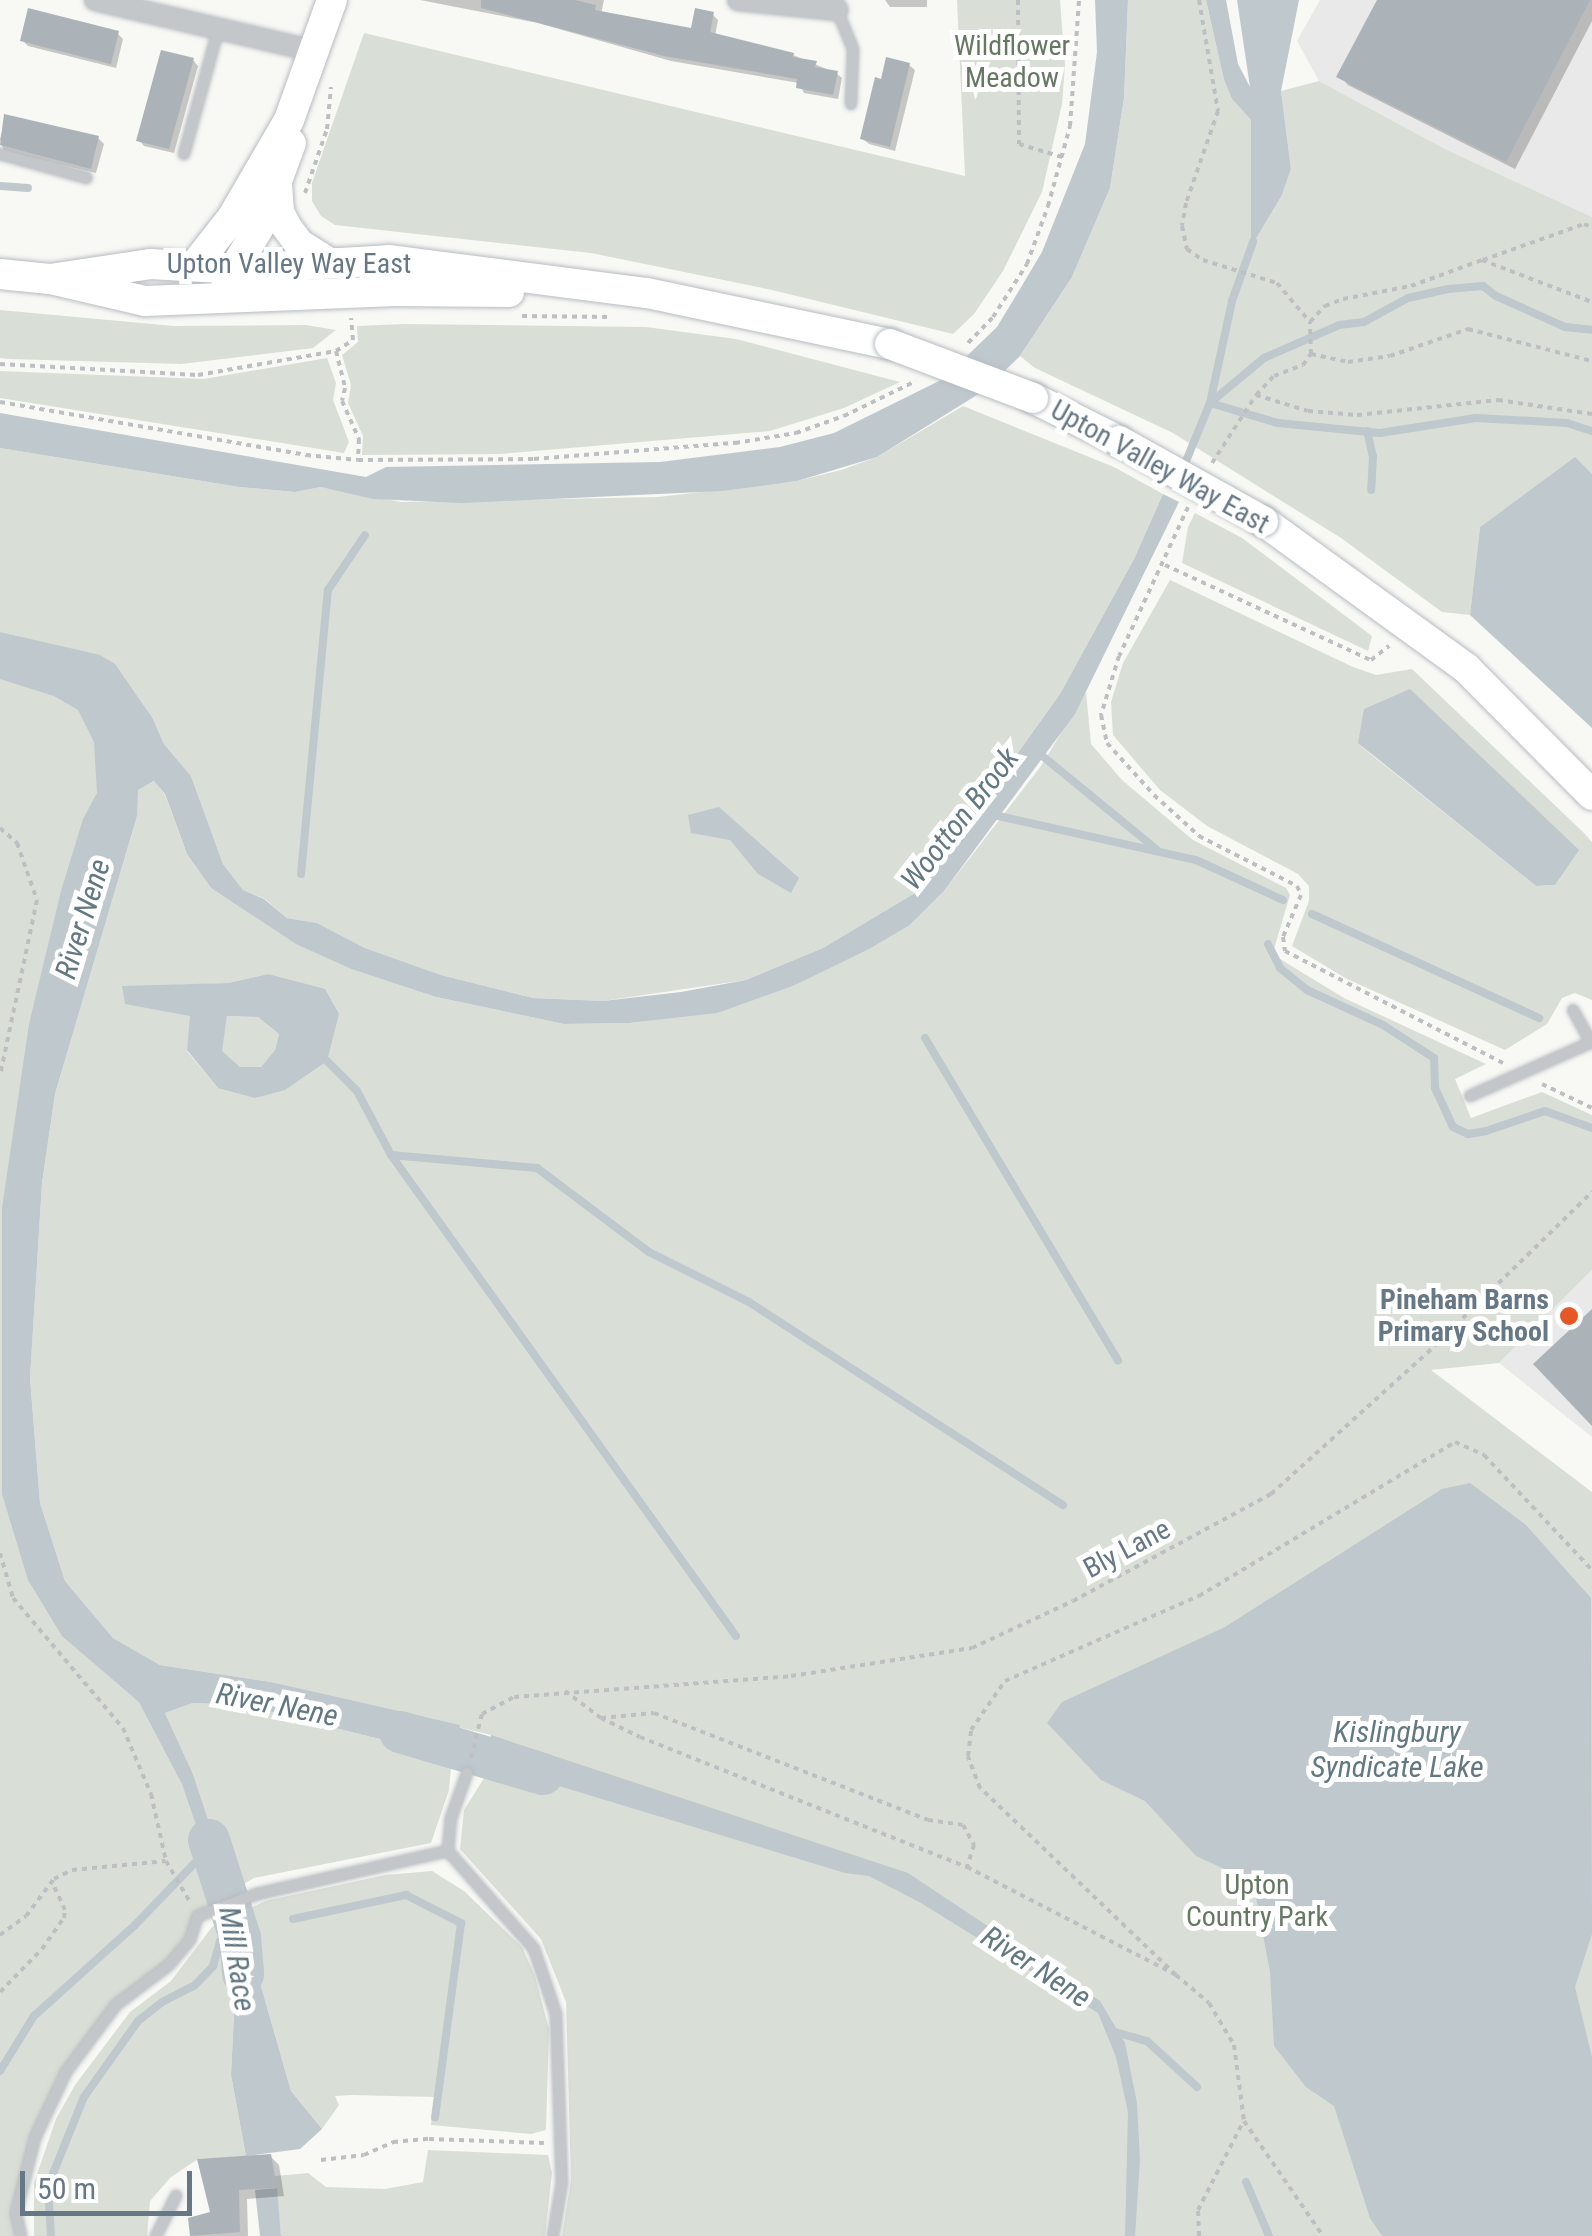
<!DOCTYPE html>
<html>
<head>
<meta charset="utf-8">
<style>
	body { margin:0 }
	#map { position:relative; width:1592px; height:2236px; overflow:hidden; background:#f8f8f5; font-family:"Roboto Condensed",sans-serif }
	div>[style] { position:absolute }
	.built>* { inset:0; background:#e8e9e8 }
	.green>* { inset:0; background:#d9dfd6 }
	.water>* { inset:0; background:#bec8cd }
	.shadow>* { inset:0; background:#0003 }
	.stream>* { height:8px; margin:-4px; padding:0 4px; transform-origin:4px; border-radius:4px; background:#bec8cd }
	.river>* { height:42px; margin:-21px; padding:0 21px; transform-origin:21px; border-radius:21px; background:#bec8cd }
	.building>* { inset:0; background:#abb3b9 }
	.path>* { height:4px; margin-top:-2px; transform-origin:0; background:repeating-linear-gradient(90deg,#bdbfc2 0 5px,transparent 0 10px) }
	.roads { filter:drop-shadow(0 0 2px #b7bcc1) drop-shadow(0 0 2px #b7bcc1) }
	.lane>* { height:10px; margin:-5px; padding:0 5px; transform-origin:5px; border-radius:5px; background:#c3c7ca }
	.street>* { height:20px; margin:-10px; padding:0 10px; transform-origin:10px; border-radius:10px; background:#c3c7ca }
	.secondary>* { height:30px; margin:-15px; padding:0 15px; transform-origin:15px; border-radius:15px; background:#fff }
	.bridges { filter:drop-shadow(0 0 2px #b7bcc1) drop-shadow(0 0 2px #b7bcc1) }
	.secondary-bridge>* { height:30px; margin:-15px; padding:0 15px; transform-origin:15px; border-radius:15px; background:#fff }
	.dots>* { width:28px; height:28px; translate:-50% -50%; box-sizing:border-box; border:5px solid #fff; border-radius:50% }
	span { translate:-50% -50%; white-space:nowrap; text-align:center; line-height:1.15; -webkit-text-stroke:10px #fff; paint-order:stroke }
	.park-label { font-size:28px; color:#657861 }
	.street-label { font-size:28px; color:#667786 }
	.poi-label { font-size:28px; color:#667786; font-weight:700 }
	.right { translate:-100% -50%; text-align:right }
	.water-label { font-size:30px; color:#627882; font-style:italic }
	.scale { position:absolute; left:20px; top:2171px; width:172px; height:45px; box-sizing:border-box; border:5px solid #667786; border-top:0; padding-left:12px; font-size:30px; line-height:35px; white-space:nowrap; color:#667786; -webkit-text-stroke:8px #fff; paint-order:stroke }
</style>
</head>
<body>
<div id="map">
	<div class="built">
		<div style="clip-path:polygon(1320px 0,1592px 0,1592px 217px,1447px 150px,1319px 81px,1297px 41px)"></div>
		<div style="clip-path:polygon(1592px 1270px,1592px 1437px,1499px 1363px)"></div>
	</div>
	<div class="green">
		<div style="clip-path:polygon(957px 0,1060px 0,1065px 65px,1062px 104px,1042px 192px,1003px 271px,974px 314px,953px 334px,772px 290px,591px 253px,335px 225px,321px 216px,312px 201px,312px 183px,364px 33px,965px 176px)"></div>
		<div style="clip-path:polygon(1128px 0,1206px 0,1224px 80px,1232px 99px,1251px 120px,1252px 245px,1282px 195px,1291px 169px,1281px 91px,1319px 81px,1447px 150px,1592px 217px,1592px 474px,1574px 458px,1480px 527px,1470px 615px,1442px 612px,1341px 538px,1173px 433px,1035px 368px,1020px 356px,1072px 277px,1110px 188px,1124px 98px)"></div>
		<div style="clip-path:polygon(0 310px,174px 326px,306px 325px,336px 330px,313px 348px,181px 364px,10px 359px,0 358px)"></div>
		<div style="clip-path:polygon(404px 324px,646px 327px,736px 339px,900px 382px,844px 408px,770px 431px,500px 454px,362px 455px,363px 436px,348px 403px,351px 385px,342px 355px,358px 342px,357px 326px)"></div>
		<div style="clip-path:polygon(327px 358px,336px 383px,333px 400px,349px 442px,344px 453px,0 398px,0 371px,204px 379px)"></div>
		<div style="clip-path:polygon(963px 406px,1114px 467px,1163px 494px,1134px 559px,1060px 694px,920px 890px,823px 948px,746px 980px,603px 1001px,533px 998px,441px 975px,365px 948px,317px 923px,287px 918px,265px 899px,243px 890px,223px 864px,191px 776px,164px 744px,153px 719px,49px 644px,0 632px,0 448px,239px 487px,295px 492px,321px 487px,401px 502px,658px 497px,797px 481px,841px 470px,877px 457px)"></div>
		<div style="clip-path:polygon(1195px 513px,1242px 538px,1372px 636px,1368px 651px,1182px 563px,1188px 527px)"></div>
		<div style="clip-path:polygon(evenodd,1170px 580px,1353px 667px,1376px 675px,1412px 669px,1584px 833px,1592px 842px,1592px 1000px,1575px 993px,1562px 998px,1547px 1024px,1505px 1050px,1347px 979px,1292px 946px,1309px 901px,1309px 886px,1298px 874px,1207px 826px,1160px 790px,1113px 735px,1111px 702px,1123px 663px,1170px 580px,1358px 744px,1555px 885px,1536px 886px,1358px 744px)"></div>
		<div style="clip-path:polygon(0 659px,126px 735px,52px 1021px,12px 1390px,65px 1617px,144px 1696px,190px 1779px,230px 1905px,198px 1916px,190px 1940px,116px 2005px,66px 2072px,35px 2138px,16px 2213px,21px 2236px,0 2236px)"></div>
		<div style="clip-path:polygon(evenodd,1086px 692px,1091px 744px,1122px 780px,1193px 840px,1286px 888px,1290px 895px,1274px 949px,1280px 959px,1344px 998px,1486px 1064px,1455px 1079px,1471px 1118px,1542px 1092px,1592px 1115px,1592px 1270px,1499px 1363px,1431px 1370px,1592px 1492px,1592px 2236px,562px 2236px,571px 2180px,566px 2002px,541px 1939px,460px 1849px,464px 1810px,486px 1775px,491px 1735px,271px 1682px,160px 1665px,113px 1638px,65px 1581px,40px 1503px,30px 1377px,42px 1183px,55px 1094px,137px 816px,137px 790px,155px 781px,165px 795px,187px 854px,211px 888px,297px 944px,351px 969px,436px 997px,564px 1024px,629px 1023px,717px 1012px,793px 986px,910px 925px,944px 891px,1041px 766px,1086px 692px,269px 974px,327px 1061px,218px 1088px,187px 1051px,191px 1016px,123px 987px,228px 983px,269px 974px)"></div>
		<div style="clip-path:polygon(227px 1016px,258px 1017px,279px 1034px,275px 1050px,261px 1067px,240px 1067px,221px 1051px)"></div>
		<div style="clip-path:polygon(193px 1703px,243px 1705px,452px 1757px,449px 1790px,431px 1843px,254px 1878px,232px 1891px,193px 1774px,165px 1713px)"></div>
		<div style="clip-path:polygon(432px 1871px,464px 1891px,522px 1947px,535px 1976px,549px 2029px,546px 2130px,531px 2134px,431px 2125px,434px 2097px,352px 2095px,335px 2096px,339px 2105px,322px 2129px,291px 2091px,240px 1913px,265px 1901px,385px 1875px)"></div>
		<div style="clip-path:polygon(226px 1918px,231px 1951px,227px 1990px,234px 2014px,231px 2075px,246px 2156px,198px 2159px,171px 2177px,150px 2201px,147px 2236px,34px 2236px,34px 2183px,56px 2119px,75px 2085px,130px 2012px,171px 1981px,212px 1927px)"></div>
		<div style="clip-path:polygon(428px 2150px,548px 2155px,552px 2173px,545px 2236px,281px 2236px,275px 2176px,308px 2173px,326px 2187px,385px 2189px,423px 2182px)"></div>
	</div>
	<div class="water">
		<div style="clip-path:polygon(1095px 0,1128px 0,1124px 98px,1110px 188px,1072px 277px,1020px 356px,985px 390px,877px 457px,797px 481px,722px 491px,462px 503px,373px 499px,321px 487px,295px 492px,239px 487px,0 448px,0 413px,366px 477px,386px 467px,660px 462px,780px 447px,834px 433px,943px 379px,997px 327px,1020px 289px,1042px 252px,1085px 144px,1097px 52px)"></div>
		<div style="clip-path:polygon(1206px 0,1226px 0,1238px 64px,1250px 87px,1237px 0,1299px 0,1281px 91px,1291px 169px,1282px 195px,1251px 247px,1251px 120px,1232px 99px,1224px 80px)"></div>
		<div style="clip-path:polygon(1575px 457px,1592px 474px,1592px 728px,1470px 615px,1480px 527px)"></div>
		<div style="clip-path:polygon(1163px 494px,1179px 502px,1075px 714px,944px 891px,910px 925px,869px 949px,793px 986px,717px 1013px,629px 1023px,564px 1024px,436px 997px,351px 969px,296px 944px,211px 888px,187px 854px,165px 794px,154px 781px,138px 790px,137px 816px,55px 1094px,42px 1183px,30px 1378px,40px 1503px,65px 1581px,113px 1638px,160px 1665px,271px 1682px,460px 1725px,452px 1757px,243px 1705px,193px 1703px,165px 1713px,193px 1774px,232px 1891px,220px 1895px,182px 1784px,139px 1702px,62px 1636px,28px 1580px,2px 1494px,2px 1208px,29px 1024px,61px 891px,83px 819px,97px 793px,94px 742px,78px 710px,54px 696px,0 679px,0 632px,100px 655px,115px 664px,153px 719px,164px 744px,191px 776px,223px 864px,243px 890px,264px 899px,287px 918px,317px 923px,365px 948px,441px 975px,533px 998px,603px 1001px,681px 992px,746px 980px,823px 948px,920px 890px,1060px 694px,1134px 559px)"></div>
		<div style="clip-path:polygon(1410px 689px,1579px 850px,1555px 885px,1536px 886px,1358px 743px,1364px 709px)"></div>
		<div style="clip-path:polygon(719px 807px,799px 878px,791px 893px,758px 874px,730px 840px,691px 833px,688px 815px)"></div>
		<div style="clip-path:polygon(evenodd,268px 974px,325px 989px,339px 1014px,327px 1061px,285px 1090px,255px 1098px,218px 1088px,187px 1050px,190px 1016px,125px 1004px,122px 986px,228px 983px,268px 974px,227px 1016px,258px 1017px,279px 1034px,275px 1050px,261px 1067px,240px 1067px,222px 1051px,227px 1016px)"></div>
		<div style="clip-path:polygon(1470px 1483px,1526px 1525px,1591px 1598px,1592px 1934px,1575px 1987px,1592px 2057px,1592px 2236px,1382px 2236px,1370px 2218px,1334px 2106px,1306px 2087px,1274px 2046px,1270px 1972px,1253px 1882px,1196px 1856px,1145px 1801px,1101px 1780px,1047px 1723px,1062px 1702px,1225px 1627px,1442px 1489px)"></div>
		<div style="clip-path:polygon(491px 1735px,908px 1873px,1100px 2001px,1125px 2043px,1137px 2103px,1140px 2160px,1135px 2236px,1125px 2236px,1128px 2112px,1116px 2057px,1098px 2013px,921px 1903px,869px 1876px,845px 1873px,536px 1779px,506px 1771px,486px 1775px)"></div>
		<div style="clip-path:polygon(240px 1913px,291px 2091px,322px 2129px,300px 2149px,246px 2156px,231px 2075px,234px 2014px,227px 1990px,231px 1951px,226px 1918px)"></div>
		<div style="clip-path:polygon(277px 2188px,281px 2236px,260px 2236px,255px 2190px)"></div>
	</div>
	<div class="shadow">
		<div style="clip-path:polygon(420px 0,604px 0,601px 14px,693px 31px,713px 15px,718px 20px,715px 36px,793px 55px,836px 73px,842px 78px,838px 99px,804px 93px,799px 83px,671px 61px,538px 23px)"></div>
		<div style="clip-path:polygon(885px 0,927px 0,927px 7px,890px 7px)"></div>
		<div style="clip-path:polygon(1379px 0,1592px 0,1592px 21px,1515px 169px,1348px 85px,1340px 76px)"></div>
		<div style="clip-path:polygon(117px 33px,123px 39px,116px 68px,28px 46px,22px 40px)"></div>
		<div style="clip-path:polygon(193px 60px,198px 66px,174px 153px,144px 146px,139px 140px)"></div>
		<div style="clip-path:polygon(909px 65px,915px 70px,895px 151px,869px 144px,863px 139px,883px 82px)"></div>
		<div style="clip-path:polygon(6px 117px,98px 138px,104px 144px,96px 173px,4px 151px,0 139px)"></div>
		<div style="clip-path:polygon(270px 2156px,279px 2165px,284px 2196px,247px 2199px,248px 2236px,193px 2236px,190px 2220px,213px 2214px)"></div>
	</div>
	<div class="stream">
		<div style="left:0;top:186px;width:28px;rotate:4deg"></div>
		<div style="left:1210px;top:403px;width:70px;rotate:-39.8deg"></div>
		<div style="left:1264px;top:358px;width:82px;rotate:-23.7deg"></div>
		<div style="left:1339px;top:325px;width:25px;rotate:-7deg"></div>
		<div style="left:1364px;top:322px;width:50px;rotate:-28.6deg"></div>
		<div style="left:1408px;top:298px;width:41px;rotate:-12.7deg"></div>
		<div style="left:1448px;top:289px;width:35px;rotate:-5deg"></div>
		<div style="left:1483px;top:286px;width:16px;rotate:38deg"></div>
		<div style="left:1496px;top:296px;width:76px;rotate:24.2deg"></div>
		<div style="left:1565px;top:327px;width:27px;rotate:6deg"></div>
		<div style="left:1210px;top:403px;width:71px;rotate:16.4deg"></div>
		<div style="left:1278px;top:423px;width:102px;rotate:5.6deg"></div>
		<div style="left:1380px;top:433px;width:97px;rotate:-8.9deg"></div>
		<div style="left:1476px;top:418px;width:91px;rotate:3.1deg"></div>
		<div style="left:1567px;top:423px;width:26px;rotate:18deg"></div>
		<div style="left:1367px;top:431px;width:26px;rotate:77deg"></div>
		<div style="left:1373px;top:456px;width:34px;rotate:93deg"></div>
		<div style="left:1184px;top:466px;width:68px;rotate:-67.6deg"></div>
		<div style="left:1210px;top:403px;width:104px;rotate:-77.8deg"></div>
		<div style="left:1232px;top:301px;width:63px;rotate:-70.4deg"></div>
		<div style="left:1040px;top:754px;width:150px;rotate:39.3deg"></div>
		<div style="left:994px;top:815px;width:207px;rotate:12.6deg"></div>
		<div style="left:1196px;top:860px;width:96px;rotate:24.7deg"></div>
		<div style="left:301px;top:874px;width:285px;rotate:-84.6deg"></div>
		<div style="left:328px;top:590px;width:66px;rotate:-56.1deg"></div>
		<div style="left:1312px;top:914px;width:250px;rotate:24.6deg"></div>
		<div style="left:1268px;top:944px;width:27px;rotate:63deg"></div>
		<div style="left:1280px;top:968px;width:35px;rotate:39deg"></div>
		<div style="left:1307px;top:990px;width:84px;rotate:24.7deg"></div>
		<div style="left:1383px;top:1025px;width:61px;rotate:32.9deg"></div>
		<div style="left:1434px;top:1058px;width:30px;rotate:88deg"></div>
		<div style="left:1435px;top:1088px;width:43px;rotate:65.2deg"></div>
		<div style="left:1453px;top:1127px;width:17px;rotate:25deg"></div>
		<div style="left:1468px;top:1134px;width:18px;rotate:-9deg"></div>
		<div style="left:1486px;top:1131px;width:62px;rotate:-18.7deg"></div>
		<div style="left:1545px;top:1111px;width:50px;rotate:19.9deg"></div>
		<div style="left:925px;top:1038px;width:376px;rotate:59.1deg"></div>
		<div style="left:327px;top:1061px;width:42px;rotate:45deg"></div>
		<div style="left:357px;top:1091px;width:72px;rotate:62deg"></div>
		<div style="left:391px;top:1155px;width:592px;rotate:54.35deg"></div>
		<div style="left:391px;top:1155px;width:147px;rotate:5.1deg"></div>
		<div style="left:537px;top:1168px;width:140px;rotate:36.9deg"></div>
		<div style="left:649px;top:1252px;width:112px;rotate:26.6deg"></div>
		<div style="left:749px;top:1302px;width:374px;rotate:32.9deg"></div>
		<div style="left:293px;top:1919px;width:116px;rotate:-12deg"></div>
		<div style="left:406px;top:1895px;width:62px;rotate:27deg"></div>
		<div style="left:461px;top:1923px;width:196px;rotate:97.6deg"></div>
		<div style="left:1115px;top:2032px;width:33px;rotate:16deg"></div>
		<div style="left:1147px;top:2041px;width:68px;rotate:42.6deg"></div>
		<div style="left:0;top:2071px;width:65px;rotate:-58.3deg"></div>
		<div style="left:34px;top:2016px;width:136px;rotate:-42deg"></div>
		<div style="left:135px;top:1925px;width:110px;rotate:-46.1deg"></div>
		<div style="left:1246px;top:2182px;width:59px;rotate:66.9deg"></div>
		<div style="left:51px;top:2236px;width:50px;rotate:-93.4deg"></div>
		<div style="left:48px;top:2186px;width:96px;rotate:-68deg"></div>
		<div style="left:84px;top:2097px;width:93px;rotate:-54.6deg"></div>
		<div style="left:138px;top:2021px;width:31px;rotate:-38deg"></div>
		<div style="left:162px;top:2002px;width:36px;rotate:-27deg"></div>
		<div style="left:194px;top:1986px;width:28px;rotate:-46deg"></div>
		<div style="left:213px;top:1966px;width:26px;rotate:-74deg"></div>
		<div style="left:220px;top:1941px;width:16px;rotate:-35deg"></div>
	</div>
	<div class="river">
		<div style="left:400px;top:1732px;width:149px;rotate:16.4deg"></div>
		<div style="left:209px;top:1840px;width:103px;rotate:72.4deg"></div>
		<div style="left:240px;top:1938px;width:36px;rotate:85deg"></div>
	</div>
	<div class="building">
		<div style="clip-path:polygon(481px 0,575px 0,596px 5px,595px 10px,691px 28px,695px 8px,714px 12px,710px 32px,794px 53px,793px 57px,817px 61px,815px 67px,838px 71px,833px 95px,796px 88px,797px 79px,664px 56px,481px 8px)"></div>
		<div style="clip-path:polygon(1377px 0,1590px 0,1506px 162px,1336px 77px)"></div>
		<div style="clip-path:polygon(28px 8px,119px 31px,111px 64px,20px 41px)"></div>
		<div style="clip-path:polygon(161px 50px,194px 58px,169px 149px,136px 141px)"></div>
		<div style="clip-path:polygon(886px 57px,910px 63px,890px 147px,860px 139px,875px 77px,881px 79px)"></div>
		<div style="clip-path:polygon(4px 114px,99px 136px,91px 169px,0 145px)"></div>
		<div style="clip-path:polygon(1592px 1309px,1592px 1426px,1533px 1364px)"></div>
		<div style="clip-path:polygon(271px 2154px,277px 2188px,239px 2190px,240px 2232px,190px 2236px,188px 2218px,210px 2212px,197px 2159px)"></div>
	</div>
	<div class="path">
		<div style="left:1018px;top:0;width:144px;rotate:89.6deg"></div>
		<div style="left:1019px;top:144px;width:45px;rotate:16.8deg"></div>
		<div style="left:1199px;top:0;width:113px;rotate:80.3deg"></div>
		<div style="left:1218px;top:111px;width:97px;rotate:109.2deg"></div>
		<div style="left:1186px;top:203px;width:23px;rotate:100deg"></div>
		<div style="left:1182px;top:226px;width:24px;rotate:78deg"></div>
		<div style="left:1187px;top:249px;width:19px;rotate:35deg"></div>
		<div style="left:1203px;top:260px;width:77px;rotate:17.3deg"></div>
		<div style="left:1277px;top:283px;width:51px;rotate:49.8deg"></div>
		<div style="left:1310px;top:322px;width:22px;rotate:-47deg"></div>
		<div style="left:1325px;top:306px;width:19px;rotate:-21deg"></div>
		<div style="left:1343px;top:299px;width:69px;rotate:-10.8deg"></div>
		<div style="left:1411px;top:286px;width:76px;rotate:-20.1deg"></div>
		<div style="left:1482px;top:260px;width:118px;rotate:20.9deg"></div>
		<div style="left:305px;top:193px;width:68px;rotate:-71deg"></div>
		<div style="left:327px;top:129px;width:42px;rotate:-84.6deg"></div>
		<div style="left:1483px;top:260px;width:107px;rotate:-19.6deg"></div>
		<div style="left:1584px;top:224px;width:9px;rotate:21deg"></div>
		<div style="left:522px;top:316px;width:90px;rotate:0.6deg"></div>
		<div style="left:968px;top:343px;width:36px;rotate:-46deg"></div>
		<div style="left:993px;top:317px;width:63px;rotate:-57.3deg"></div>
		<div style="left:1027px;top:264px;width:62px;rotate:-70.1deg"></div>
		<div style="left:1048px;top:206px;width:83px;rotate:-74.6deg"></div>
		<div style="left:1070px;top:126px;width:126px;rotate:-85.9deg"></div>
		<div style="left:336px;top:351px;width:38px;rotate:76deg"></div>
		<div style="left:345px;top:388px;width:13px;rotate:103deg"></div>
		<div style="left:342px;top:401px;width:42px;rotate:65.9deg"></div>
		<div style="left:359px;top:439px;width:21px;rotate:93deg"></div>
		<div style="left:1311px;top:354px;width:38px;rotate:12deg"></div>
		<div style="left:1348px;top:362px;width:42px;rotate:-8.1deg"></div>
		<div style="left:1390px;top:356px;width:83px;rotate:-19.1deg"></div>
		<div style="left:1468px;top:329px;width:128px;rotate:14.5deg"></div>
		<div style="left:0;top:364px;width:198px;rotate:3.2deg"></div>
		<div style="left:198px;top:375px;width:140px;rotate:-9.9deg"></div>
		<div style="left:336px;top:351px;width:20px;rotate:-33deg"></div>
		<div style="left:353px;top:340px;width:22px;rotate:-95deg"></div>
		<div style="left:1256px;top:395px;width:54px;rotate:17.1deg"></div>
		<div style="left:1308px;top:411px;width:49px;rotate:4.7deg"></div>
		<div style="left:1357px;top:415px;width:142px;rotate:-6.1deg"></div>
		<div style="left:1498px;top:400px;width:95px;rotate:8.5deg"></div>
		<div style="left:0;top:402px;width:311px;rotate:9.8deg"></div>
		<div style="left:306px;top:455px;width:52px;rotate:5.5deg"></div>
		<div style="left:358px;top:460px;width:176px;rotate:-0.3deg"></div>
		<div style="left:534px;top:459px;width:202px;rotate:-4.6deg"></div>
		<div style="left:735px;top:443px;width:62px;rotate:-9.3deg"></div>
		<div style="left:796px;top:433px;width:51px;rotate:-19.5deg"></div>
		<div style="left:844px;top:416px;width:80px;rotate:-25.9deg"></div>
		<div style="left:1212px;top:463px;width:81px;rotate:-57.1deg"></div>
		<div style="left:1256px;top:395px;width:26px;rotate:-47deg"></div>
		<div style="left:1274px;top:376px;width:31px;rotate:-21deg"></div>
		<div style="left:1303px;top:365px;width:14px;rotate:-54deg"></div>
		<div style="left:1311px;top:354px;width:32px;rotate:-92deg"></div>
		<div style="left:1188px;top:507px;width:164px;rotate:114.8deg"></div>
		<div style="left:1119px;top:656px;width:62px;rotate:107deg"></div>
		<div style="left:1101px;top:715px;width:29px;rotate:78deg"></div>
		<div style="left:1107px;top:743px;width:70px;rotate:47.9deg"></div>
		<div style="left:1154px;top:795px;width:61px;rotate:42.3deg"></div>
		<div style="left:1199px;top:836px;width:110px;rotate:27deg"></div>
		<div style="left:1297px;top:886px;width:10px;rotate:66deg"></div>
		<div style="left:1301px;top:895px;width:46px;rotate:113.2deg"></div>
		<div style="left:1283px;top:937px;width:14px;rotate:82deg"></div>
		<div style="left:1285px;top:951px;width:245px;rotate:27.2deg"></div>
		<div style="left:1165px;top:565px;width:227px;rotate:24.8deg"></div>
		<div style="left:1371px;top:660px;width:23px;rotate:-38deg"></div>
		<div style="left:0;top:828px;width:23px;rotate:41deg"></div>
		<div style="left:17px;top:843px;width:60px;rotate:70.7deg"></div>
		<div style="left:37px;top:900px;width:179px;rotate:101.9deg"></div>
		<div style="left:1542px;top:1084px;width:55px;rotate:25.6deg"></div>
		<div style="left:0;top:1553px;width:47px;rotate:73.9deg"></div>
		<div style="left:13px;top:1598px;width:170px;rotate:49.8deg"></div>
		<div style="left:123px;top:1728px;width:72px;rotate:67deg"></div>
		<div style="left:151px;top:1794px;width:69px;rotate:77.4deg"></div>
		<div style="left:166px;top:1861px;width:48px;rotate:59.7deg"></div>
		<div style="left:565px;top:1691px;width:45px;rotate:36.9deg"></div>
		<div style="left:601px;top:1718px;width:43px;rotate:26deg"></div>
		<div style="left:640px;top:1737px;width:352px;rotate:21.7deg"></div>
		<div style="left:967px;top:1867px;width:235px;rotate:27.3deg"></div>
		<div style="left:1176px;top:1975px;width:43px;rotate:40.3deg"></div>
		<div style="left:1209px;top:2003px;width:49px;rotate:59.2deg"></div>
		<div style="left:1234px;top:2045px;width:77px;rotate:82.5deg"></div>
		<div style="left:1244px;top:2121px;width:140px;rotate:55.5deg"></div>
		<div style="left:601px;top:1718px;width:53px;rotate:-5.4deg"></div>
		<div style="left:654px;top:1713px;width:294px;rotate:21.3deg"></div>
		<div style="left:928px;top:1820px;width:35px;rotate:8deg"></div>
		<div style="left:963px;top:1825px;width:23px;rotate:61deg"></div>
		<div style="left:974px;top:1845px;width:23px;rotate:108deg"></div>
		<div style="left:471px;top:1758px;width:45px;rotate:-76deg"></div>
		<div style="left:482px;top:1714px;width:36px;rotate:-28deg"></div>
		<div style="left:514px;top:1697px;width:278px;rotate:-4.3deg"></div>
		<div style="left:791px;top:1676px;width:183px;rotate:-8.8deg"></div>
		<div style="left:972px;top:1648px;width:111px;rotate:-25deg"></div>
		<div style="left:1073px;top:1601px;width:225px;rotate:-28.4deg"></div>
		<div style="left:1271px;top:1494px;width:210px;rotate:-42.1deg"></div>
		<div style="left:1427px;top:1353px;width:231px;rotate:-44.3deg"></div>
		<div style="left:0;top:1935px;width:32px;rotate:-36deg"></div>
		<div style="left:26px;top:1916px;width:46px;rotate:-52.9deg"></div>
		<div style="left:54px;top:1879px;width:20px;rotate:-27deg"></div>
		<div style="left:72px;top:1870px;width:94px;rotate:-5.5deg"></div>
		<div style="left:1176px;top:1975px;width:271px;rotate:-136.3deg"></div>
		<div style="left:980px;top:1788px;width:34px;rotate:-111deg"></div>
		<div style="left:968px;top:1756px;width:26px;rotate:-83deg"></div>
		<div style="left:971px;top:1730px;width:60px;rotate:-55.2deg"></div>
		<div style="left:1005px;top:1681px;width:212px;rotate:-23.7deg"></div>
		<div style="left:1199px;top:1596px;width:299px;rotate:-31deg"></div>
		<div style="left:1455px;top:1442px;width:32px;rotate:24deg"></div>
		<div style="left:1484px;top:1455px;width:158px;rotate:46.8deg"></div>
		<div style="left:0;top:1992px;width:60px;rotate:-45.7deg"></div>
		<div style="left:42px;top:1949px;width:38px;rotate:-55deg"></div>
		<div style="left:64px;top:1918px;width:8px;rotate:-83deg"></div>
		<div style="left:65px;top:1910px;width:29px;rotate:-115deg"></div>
		<div style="left:321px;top:2160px;width:43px;rotate:-6.6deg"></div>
		<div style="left:364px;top:2155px;width:32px;rotate:-24deg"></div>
		<div style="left:393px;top:2142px;width:36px;rotate:-5deg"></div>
		<div style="left:429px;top:2139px;width:115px;rotate:2deg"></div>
		<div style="left:1199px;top:2236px;width:26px;rotate:-92deg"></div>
		<div style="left:1198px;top:2210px;width:99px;rotate:-62.9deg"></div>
	</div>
	<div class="roads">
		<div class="lane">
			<div style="left:838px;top:0;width:10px;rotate:96deg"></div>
			<div style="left:837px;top:10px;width:42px;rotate:67.7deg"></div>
			<div style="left:853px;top:49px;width:55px;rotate:92.1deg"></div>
			<div style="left:0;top:154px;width:90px;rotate:15.4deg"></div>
			<div style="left:184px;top:154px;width:132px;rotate:-74.6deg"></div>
			<div style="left:1573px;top:1010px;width:38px;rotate:61deg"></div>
			<div style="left:1470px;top:1096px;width:133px;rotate:-23.9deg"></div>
			<div style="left:448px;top:1851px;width:130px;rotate:48.7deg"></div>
			<div style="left:534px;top:1949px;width:69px;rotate:71.3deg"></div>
			<div style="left:556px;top:2014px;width:169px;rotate:88deg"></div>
			<div style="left:562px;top:2183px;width:54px;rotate:99.6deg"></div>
			<div style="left:21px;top:2236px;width:24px;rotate:-102deg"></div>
			<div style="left:16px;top:2213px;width:77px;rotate:-75.8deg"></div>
			<div style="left:35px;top:2138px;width:73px;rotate:-64.8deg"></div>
			<div style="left:66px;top:2072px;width:84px;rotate:-53.3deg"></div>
			<div style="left:116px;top:2005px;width:66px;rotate:-37deg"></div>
			<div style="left:169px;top:1965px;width:33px;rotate:-50deg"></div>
			<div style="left:190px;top:1940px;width:25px;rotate:-72deg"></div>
			<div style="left:198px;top:1916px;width:63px;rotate:-20.4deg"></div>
			<div style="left:257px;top:1894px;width:196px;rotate:-12.7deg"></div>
			<div style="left:448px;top:1851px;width:33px;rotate:-85deg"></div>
			<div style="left:451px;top:1818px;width:48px;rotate:-70.4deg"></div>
			<div style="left:156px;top:2236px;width:45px;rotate:-63.4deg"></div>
		</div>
		<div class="street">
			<div style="left:95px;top:0;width:226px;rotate:13.1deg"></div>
			<div style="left:738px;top:0;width:100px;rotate:5.8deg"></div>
		</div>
		<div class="secondary">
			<div style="left:277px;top:184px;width:28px;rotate:86deg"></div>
			<div style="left:279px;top:212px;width:16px;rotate:63deg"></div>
			<div style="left:286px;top:226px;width:22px;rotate:54deg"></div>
			<div style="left:299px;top:244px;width:32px;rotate:32deg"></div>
			<div style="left:195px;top:265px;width:60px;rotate:-51.8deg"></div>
			<div style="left:232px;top:218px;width:113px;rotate:-59.8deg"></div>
			<div style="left:289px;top:120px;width:127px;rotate:-70.3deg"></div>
			<div style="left:0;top:274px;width:50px;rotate:5.7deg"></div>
			<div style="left:50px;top:279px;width:98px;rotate:13deg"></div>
			<div style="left:145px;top:301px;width:245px;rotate:-2.3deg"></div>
			<div style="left:390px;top:291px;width:119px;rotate:0.5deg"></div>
			<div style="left:50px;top:279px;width:101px;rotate:-8.5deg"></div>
			<div style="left:150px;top:264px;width:88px;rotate:3.3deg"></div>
			<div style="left:238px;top:269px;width:150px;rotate:-3.4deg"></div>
			<div style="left:388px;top:260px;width:261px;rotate:7.3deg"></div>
			<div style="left:647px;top:293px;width:248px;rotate:11.9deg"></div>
			<div style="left:227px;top:281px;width:66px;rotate:-59.2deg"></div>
			<div style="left:261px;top:224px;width:86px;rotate:-69.7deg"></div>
			<div style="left:1033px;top:398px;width:96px;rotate:26.6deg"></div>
			<div style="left:1263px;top:521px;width:251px;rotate:35.9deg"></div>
			<div style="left:1466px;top:668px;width:179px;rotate:45.2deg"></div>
		</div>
	</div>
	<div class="bridges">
		<div class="secondary-bridge">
			<div style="left:890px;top:344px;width:153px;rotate:20.7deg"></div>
			<div style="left:1119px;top:441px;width:165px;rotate:29.1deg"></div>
		</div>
	</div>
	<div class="dots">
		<div style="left:1569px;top:1316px;background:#e75726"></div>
	</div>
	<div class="park-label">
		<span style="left:1012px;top:62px">Wildflower<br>Meadow</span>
		<span style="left:1257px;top:1901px">Upton<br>Country Park</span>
	</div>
	<div class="street-label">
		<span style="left:289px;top:264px">Upton Valley Way East</span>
		<span style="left:1160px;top:467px;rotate:29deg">Upton Valley Way East</span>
		<span style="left:1127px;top:1549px;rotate:-28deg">Bly Lane</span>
	</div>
	<div class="poi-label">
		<span class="right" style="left:1549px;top:1316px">Pineham Barns<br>Primary School</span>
	</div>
	<div class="water-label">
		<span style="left:960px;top:819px;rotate:-52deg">Wootton Brook</span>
		<span style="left:83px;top:919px;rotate:-73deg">River Nene</span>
		<span style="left:277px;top:1705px;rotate:11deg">River Nene</span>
		<span style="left:1397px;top:1749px">Kislingbury<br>Syndicate Lake</span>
		<span style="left:237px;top:1959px;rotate:81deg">Mill Race</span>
		<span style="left:1036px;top:1967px;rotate:33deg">River Nene</span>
	</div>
	<div class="scale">50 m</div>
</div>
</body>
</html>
